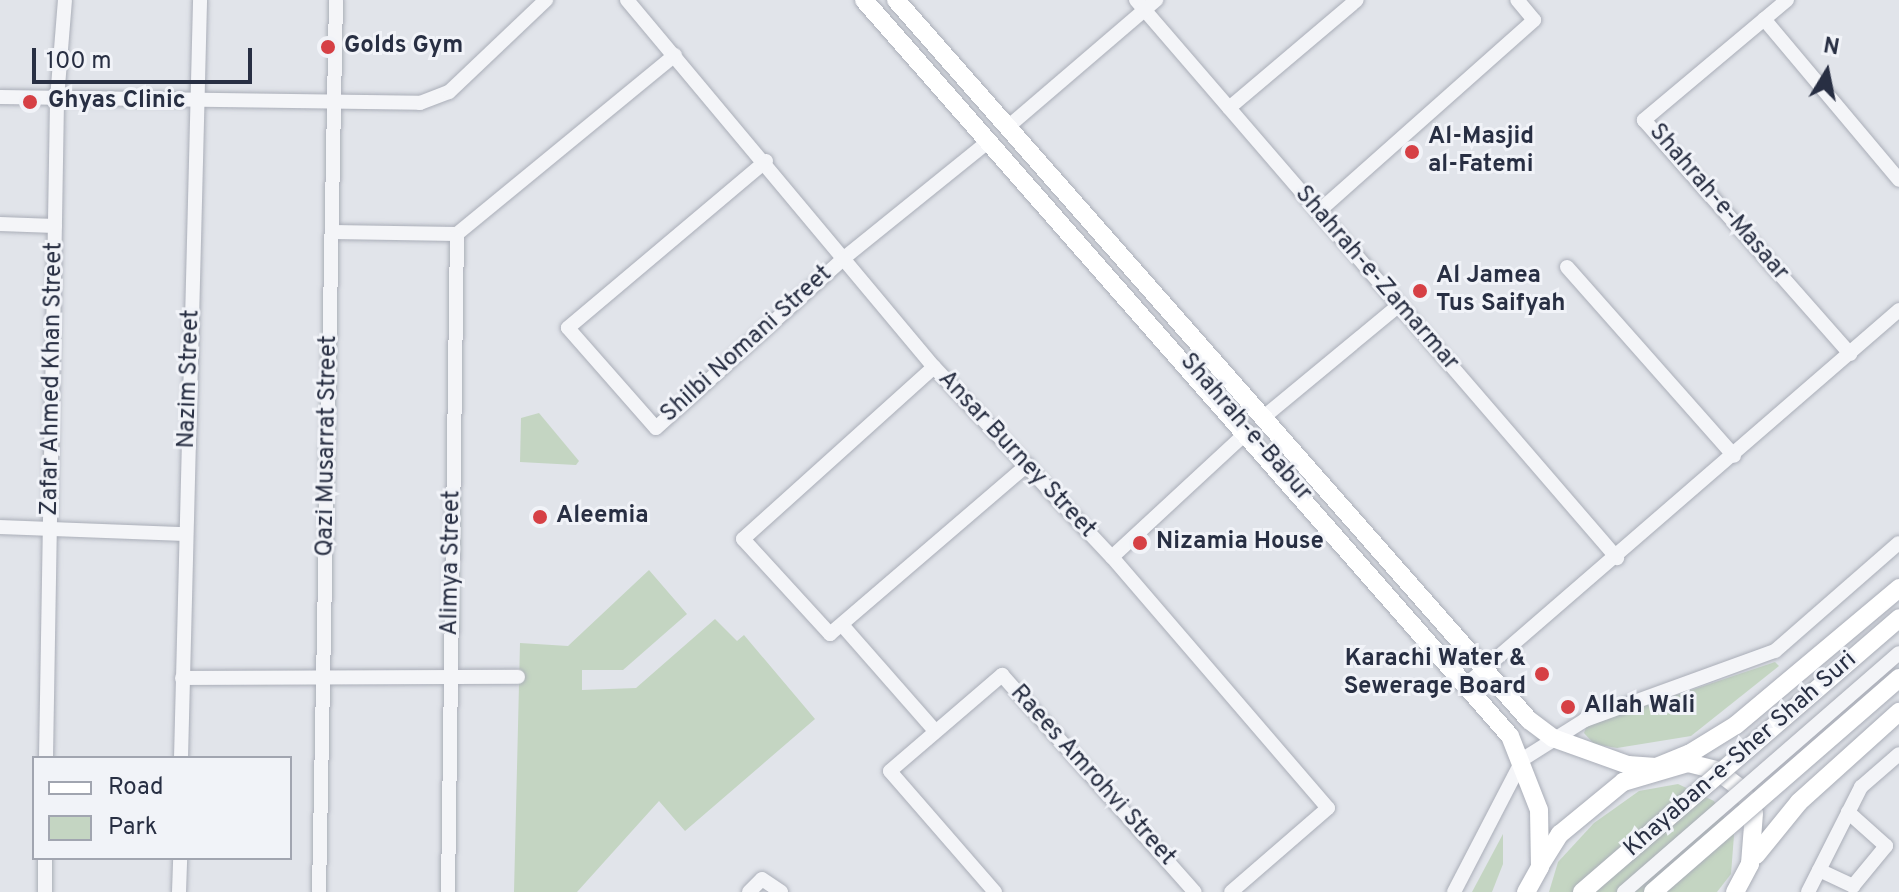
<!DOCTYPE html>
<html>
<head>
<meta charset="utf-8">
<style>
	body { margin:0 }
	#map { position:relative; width:1899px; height:892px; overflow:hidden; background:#e1e4ea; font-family:Overpass,sans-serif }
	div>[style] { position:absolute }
	.green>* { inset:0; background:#c4d5c2 }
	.roads { filter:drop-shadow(0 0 2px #aaaeb8) drop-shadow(0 0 2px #aaaeb8) }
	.minor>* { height:14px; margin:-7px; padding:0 7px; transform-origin:7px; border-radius:7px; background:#f4f5f8 }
	.major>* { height:18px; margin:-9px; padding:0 9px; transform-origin:9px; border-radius:9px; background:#fff }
	.bridges { filter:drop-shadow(0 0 2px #aaaeb8) drop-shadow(0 0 2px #aaaeb8) }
	.minor-bridge>* { height:14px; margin:-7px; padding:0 7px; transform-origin:7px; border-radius:7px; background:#f4f5f8 }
	.major-bridge>* { height:18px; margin:-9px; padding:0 9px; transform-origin:9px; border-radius:9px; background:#fff }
	.dots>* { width:22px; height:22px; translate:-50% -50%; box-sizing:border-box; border:4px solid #f1f3f8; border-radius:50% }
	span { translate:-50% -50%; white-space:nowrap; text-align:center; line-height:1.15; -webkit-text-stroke:6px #f1f3f8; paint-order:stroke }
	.poi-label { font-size:24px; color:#282f43; font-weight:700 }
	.left { translate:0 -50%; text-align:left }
	.right { translate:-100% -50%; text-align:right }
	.street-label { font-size:24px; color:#282f43 }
	.legend { position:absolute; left:32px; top:756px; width:260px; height:104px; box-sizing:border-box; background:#f1f3f8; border:2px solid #a1a5b0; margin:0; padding:10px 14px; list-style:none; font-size:24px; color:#282f43 }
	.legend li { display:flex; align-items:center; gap:16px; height:40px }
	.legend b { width:40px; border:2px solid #a1a5b0 }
	.north { position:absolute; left:1787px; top:32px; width:80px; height:80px; -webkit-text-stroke:6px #f1f3f8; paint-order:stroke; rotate:10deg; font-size:22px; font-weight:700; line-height:32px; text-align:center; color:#282f43 }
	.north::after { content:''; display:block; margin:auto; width:28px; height:36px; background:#282f43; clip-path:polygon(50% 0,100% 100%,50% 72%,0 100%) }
	.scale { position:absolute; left:32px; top:48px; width:220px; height:36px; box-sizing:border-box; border:4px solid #282f43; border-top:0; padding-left:10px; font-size:24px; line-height:28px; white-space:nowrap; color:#282f43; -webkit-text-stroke:6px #f1f3f8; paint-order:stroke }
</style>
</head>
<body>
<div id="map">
	<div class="green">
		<div style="clip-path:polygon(539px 413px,579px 461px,576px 465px,520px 462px,521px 418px)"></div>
		<div style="clip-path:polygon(649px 570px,687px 614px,623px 670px,582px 670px,582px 690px,636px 688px,715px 619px,737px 641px,744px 635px,815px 719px,685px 831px,659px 801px,577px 892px,514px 892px,520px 643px,568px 646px)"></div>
		<div style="clip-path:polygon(1775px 662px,1779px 666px,1691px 736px,1617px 748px,1594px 744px,1584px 733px,1587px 725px)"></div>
		<div style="clip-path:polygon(1678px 784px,1714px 801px,1734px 835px,1731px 874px,1717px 892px,1549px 892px,1558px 862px,1594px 823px,1639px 791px)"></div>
		<div style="clip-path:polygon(1503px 834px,1503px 864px,1492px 892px,1472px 892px)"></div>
	</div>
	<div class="roads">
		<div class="minor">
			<div style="left:627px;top:0;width:478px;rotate:50.1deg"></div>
			<div style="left:934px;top:367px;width:260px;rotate:46.9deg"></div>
			<div style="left:1112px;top:557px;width:331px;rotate:49.3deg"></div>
			<div style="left:1328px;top:808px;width:128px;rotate:139.1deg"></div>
			<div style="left:1136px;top:0;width:737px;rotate:49.24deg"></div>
			<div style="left:1787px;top:0;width:187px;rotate:140deg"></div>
			<div style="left:1644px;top:120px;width:312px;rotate:48.6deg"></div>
			<div style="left:1764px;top:19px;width:210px;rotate:50deg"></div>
			<div style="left:0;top:97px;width:420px;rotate:0.8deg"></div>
			<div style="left:420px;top:103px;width:31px;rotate:-21deg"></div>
			<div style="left:449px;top:92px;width:134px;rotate:-43.5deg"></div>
			<div style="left:1229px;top:108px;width:167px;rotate:-40.2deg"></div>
			<div style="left:1009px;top:126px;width:194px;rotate:-40.6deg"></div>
			<div style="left:766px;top:161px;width:259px;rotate:139.9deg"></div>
			<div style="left:568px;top:328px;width:133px;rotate:48.7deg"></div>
			<div style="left:656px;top:428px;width:253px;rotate:-42.1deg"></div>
			<div style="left:844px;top:258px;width:186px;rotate:-38.9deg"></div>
			<div style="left:1318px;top:212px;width:289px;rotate:-41.6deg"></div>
			<div style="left:1534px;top:20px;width:26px;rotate:-130deg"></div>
			<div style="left:0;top:224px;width:55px;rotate:2.1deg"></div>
			<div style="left:333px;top:232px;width:124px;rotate:0.9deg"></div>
			<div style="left:457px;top:234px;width:282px;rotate:-39.4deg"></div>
			<div style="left:1567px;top:267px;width:252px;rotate:48.5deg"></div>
			<div style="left:934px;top:367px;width:257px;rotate:138deg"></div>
			<div style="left:743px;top:539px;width:129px;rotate:47.5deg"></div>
			<div style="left:830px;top:634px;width:260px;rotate:-40.6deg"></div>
			<div style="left:1265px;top:416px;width:174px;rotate:-39.6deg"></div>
			<div style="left:0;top:527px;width:185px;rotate:2.2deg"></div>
			<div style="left:1112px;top:557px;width:185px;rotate:-42.8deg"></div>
			<div style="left:842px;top:625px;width:141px;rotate:48.7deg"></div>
			<div style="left:182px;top:678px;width:336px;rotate:-0.2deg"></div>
			<div style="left:1468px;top:683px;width:570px;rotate:-40.87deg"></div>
			<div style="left:46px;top:758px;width:659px;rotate:-89.04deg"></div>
			<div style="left:57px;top:99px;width:99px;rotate:-85.4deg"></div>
			<div style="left:181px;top:758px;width:758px;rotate:-88.56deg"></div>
			<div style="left:1819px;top:870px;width:38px;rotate:25deg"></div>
			<div style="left:1853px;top:886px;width:52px;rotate:-50.5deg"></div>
			<div style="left:1886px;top:846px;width:51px;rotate:-138.2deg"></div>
			<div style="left:45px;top:892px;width:34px;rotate:-90deg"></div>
			<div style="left:179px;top:892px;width:34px;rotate:-88deg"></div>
			<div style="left:319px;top:892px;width:892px;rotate:-88.91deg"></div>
			<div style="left:448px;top:892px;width:658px;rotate:-89.22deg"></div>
			<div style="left:749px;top:892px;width:18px;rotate:-45deg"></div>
			<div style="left:762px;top:879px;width:23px;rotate:34deg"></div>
			<div style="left:995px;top:892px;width:160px;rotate:-131deg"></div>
			<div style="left:890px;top:771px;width:148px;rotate:-40.6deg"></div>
			<div style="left:1002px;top:675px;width:290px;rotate:48.4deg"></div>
			<div style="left:1454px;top:892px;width:150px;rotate:-62.6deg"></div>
			<div style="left:1523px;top:759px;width:73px;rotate:-32.2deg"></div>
			<div style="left:1585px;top:720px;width:202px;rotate:-20deg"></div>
			<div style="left:1775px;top:651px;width:164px;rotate:-41.1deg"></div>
			<div style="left:1808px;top:892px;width:118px;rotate:-63.2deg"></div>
			<div style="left:1861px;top:787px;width:50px;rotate:-41deg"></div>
		</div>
		<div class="major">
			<div style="left:864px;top:0;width:979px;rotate:48.73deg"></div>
			<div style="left:1510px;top:736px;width:79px;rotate:68.6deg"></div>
			<div style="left:1539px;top:810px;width:57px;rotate:89deg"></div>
			<div style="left:1540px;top:867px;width:29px;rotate:119deg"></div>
			<div style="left:896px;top:0;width:959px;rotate:48.68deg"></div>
			<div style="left:1529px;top:720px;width:30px;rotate:37deg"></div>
			<div style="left:1553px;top:738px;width:80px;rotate:19.8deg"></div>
			<div style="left:1628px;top:765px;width:28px;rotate:4deg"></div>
			<div style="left:1656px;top:767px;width:35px;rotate:-22deg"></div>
			<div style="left:1689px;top:754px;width:55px;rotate:-31.7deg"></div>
			<div style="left:1736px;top:725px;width:213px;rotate:-40deg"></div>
			<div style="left:1756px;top:855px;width:68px;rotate:-50.9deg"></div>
			<div style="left:1799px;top:802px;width:135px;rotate:-42deg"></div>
			<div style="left:1541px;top:864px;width:36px;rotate:-58deg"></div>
			<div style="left:1560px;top:834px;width:82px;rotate:-39.5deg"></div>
			<div style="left:1623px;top:782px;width:68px;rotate:-16.3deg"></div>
			<div style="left:1688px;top:763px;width:29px;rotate:14deg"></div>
			<div style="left:1716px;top:770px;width:31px;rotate:37deg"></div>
			<div style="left:1741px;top:789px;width:27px;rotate:62deg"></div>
			<div style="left:1754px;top:813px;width:51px;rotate:94.5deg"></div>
			<div style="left:1750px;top:864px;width:32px;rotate:118deg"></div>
		</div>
	</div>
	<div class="bridges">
		<div class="minor-bridge">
			<div style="left:1624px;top:892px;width:364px;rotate:-41deg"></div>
		</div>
		<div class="major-bridge">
			<div style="left:1582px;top:892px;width:419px;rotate:-40.8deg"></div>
			<div style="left:1653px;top:892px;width:326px;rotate:-41deg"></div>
		</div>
	</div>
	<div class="dots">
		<div style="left:328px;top:47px;background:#d64045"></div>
		<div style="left:30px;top:102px;background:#d64045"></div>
		<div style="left:1412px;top:152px;background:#d64045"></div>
		<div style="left:1420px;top:291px;background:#d64045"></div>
		<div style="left:540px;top:517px;background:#d64045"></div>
		<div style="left:1140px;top:543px;background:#d64045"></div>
		<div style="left:1542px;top:674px;background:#d64045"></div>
		<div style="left:1568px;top:707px;background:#d64045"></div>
	</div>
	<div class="poi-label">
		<span class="left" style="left:344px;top:47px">Golds Gym</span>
		<span class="left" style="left:48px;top:102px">Ghyas Clinic</span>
		<span class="left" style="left:1428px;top:152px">Al-Masjid<br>al-Fatemi</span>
		<span class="left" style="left:1436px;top:291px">Al Jamea<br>Tus Saifyah</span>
		<span class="left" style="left:556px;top:517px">Aleemia</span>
		<span class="left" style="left:1156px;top:543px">Nizamia House</span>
		<span class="right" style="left:1526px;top:674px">Karachi Water &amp;<br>Sewerage Board</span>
		<span class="left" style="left:1584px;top:707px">Allah Wali</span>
	</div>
	<div class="street-label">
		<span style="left:1718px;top:203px;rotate:49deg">Shahrah-e-Masaar</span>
		<span style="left:1376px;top:279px;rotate:49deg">Shahrah-e-Zamarmar</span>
		<span style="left:747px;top:345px;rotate:-42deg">Shilbi Nomani Street</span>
		<span style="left:53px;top:379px;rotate:-89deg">Zafar Ahmed Khan Street</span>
		<span style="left:190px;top:379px;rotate:-88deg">Nazim Street</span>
		<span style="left:1245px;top:428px;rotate:49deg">Shahrah-e-Babur</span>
		<span style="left:328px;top:446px;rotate:-89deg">Qazi Musarrat Street</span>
		<span style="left:1016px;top:455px;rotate:47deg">Ansar Burney Street</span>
		<span style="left:452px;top:563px;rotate:-89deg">Alimya Street</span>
		<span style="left:1741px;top:755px;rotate:-41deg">Khayaban-e-Sher Shah Suri</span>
		<span style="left:1092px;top:776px;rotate:48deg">Raees Amrohvi Street</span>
	</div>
	<ul class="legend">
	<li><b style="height:10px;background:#fff"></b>Road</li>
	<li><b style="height:22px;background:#c4d5c2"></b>Park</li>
	</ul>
	<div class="north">N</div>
	<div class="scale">100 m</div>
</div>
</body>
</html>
